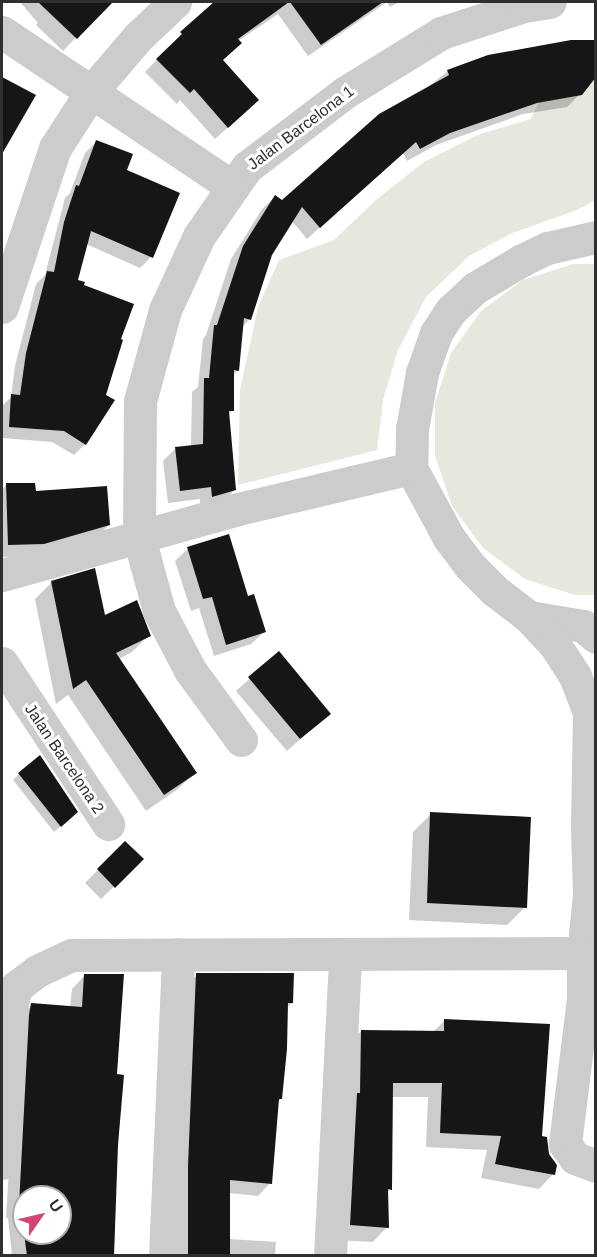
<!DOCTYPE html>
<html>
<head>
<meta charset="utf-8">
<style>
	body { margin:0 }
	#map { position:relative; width:597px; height:1257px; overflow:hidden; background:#fff; font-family:Arial,sans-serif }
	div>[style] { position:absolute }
	.green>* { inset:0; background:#e5e8dc }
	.shadow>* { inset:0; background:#0003 }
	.building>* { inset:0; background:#161616 }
	.minor>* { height:33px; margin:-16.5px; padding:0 16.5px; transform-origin:16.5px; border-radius:16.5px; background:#ccc }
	span { translate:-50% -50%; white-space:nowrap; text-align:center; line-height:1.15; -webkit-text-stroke:6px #fff; paint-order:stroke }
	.street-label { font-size:16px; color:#2f2f2f }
	.frame { position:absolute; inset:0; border:3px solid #2f2f2f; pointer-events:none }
	.north { position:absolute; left:12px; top:1185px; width:60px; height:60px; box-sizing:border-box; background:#fff; border:2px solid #acacac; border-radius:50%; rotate:56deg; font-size:16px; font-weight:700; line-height:24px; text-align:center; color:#2f2f2f }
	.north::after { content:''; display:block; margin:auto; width:21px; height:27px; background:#d24673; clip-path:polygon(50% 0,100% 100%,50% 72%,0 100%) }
</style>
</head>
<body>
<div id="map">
	<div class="green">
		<div style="clip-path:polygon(595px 72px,595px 200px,577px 210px,512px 233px,469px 256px,426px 297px,398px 350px,383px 400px,377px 450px,238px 485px,240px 390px,258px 307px,279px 260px,334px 240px,377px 199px,424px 162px,480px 134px,531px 119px,551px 76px)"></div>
		<div style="clip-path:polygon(573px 264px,595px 264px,595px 595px,575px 595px,525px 579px,483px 548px,452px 506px,435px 456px,435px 403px,451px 353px,481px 311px,523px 280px)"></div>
	</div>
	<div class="shadow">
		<div style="clip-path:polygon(20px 2px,102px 2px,100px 3px,104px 8px,63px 51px,36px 25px,38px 23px)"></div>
		<div style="clip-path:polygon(221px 2px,399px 2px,390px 7px,387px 2px,308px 56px,278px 14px,238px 41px,222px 60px,245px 112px,215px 139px,180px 100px,177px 104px,145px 72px,195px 20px)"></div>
		<div style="clip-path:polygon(448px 71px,580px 94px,567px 107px,523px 114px,436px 145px,407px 161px,403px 153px,307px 239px,292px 221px,271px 254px,250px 319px,242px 327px,238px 370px,232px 376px,232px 410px,228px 415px,235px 490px,222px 502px,200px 508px,200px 499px,168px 503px,163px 461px,176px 448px,191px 447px,192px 392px,198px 387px,203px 339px,206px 335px,231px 259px,262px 209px,275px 197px,282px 202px)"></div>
		<div style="clip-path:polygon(2px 78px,34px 96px,2px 151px)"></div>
		<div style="clip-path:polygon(96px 142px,125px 171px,151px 257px,140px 268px,86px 244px,76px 281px,82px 286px,119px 340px,85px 444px,74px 455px,52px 442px,2px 438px,2px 406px,11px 397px,15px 366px,36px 284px,45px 275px,65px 198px,70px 193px,85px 153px)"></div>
		<div style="clip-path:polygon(6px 485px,34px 493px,109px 525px,96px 537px,30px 556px,2px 557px,2px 490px)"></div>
		<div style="clip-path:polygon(188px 549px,247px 598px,264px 632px,251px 644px,214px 656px,199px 608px,191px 611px,175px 561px)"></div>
		<div style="clip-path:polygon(52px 582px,103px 617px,149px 635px,132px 652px,119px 659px,195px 772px,178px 789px,146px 811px,68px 695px,56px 704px,35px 599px)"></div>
		<div style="clip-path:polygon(279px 653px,329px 714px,287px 751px,236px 691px)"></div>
		<div style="clip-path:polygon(19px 774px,70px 818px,54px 832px,13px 780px)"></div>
		<div style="clip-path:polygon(431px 814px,525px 907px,507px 925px,409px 920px,413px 832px)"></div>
		<div style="clip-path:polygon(125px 843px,142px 859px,101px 899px,85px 883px)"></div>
		<div style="clip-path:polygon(evenodd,85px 975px,115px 1076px,117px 1145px,113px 1256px,12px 1256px,8px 1218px,6px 1218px,18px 1018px,32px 1005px,70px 1007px,72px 989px,85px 975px,24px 1197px,60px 1197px,60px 1233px,24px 1233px,24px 1197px)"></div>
		<div style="clip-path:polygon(197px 975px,292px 1003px,286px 1008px,281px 1099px,277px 1102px,270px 1183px,258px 1196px,229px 1193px,229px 1239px,276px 1242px,275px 1256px,172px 1256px,184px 987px)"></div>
		<div style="clip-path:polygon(445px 1020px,540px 1138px,553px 1174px,539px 1189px,481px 1178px,487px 1150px,426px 1147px,428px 1097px,391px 1097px,391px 1189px,386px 1193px,387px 1227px,373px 1242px,336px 1240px,347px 1046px,361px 1031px,432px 1033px)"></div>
	</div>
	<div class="building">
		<div style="clip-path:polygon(38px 2px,113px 2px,77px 39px)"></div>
		<div style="clip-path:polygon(214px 2px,289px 2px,238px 39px,242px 43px,223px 60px,259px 100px,228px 128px,194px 89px,190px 93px,156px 59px,182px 34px,180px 32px)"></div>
		<div style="clip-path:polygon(290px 2px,383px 2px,321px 45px)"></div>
		<div style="clip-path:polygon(571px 40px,596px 40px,596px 77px,582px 95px,537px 103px,450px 133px,420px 149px,416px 142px,320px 228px,302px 207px,272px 255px,251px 320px,244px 318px,239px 371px,234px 370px,234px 411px,229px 411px,236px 490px,212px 497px,211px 487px,180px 491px,175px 447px,203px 444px,204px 378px,209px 378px,214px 325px,217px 325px,243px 246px,275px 195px,282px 200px,379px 114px,449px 75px,447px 70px,488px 55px)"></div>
		<div style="clip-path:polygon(2px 77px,36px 95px,2px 154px)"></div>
		<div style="clip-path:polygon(96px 140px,133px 154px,127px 170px,180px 193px,153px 258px,91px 231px,78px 280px,85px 282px,84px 285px,134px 304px,121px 339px,123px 340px,106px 395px,115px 400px,86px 445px,64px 431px,9px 427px,11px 394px,20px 395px,26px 353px,47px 271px,54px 272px,64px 222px,76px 185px,79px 186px)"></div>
		<div style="clip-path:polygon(6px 483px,35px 483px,36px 491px,107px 486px,110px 525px,44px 544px,8px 545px)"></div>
		<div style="clip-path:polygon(229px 534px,248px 596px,254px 594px,266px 632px,226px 645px,212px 597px,203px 599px,187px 547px)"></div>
		<div style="clip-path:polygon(95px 568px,105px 615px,137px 600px,151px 636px,116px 653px,197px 773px,164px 795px,86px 680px,73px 689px,51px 581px)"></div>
		<div style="clip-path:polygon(279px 651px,331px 714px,300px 739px,248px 677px)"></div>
		<div style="clip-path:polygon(40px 755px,78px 812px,61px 827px,18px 773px)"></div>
		<div style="clip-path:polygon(430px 812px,531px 817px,527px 908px,427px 903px)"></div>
		<div style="clip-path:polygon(125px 841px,144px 859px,115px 888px,97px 869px)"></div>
		<div style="clip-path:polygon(196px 973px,294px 973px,293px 1003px,288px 1003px,287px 1049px,282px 1099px,279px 1099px,272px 1184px,230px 1180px,230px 1256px,188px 1256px,188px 1166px)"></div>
		<div style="clip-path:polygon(84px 974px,124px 974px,117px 1074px,124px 1075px,118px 1145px,114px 1256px,27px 1256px,24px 1233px,60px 1233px,60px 1197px,24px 1197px,24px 1229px,21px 1205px,19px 1205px,29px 1015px,31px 1003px,82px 1007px)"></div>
		<div style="clip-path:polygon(444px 1019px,550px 1024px,542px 1136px,547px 1137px,549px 1154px,557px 1165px,555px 1175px,495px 1164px,501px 1136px,440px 1133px,442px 1083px,393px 1083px,392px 1190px,388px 1189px,389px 1228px,350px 1225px,357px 1093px,360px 1093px,361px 1030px,444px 1031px)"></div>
	</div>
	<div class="minor">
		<div style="left:2px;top:32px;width:278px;rotate:33.9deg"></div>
		<div style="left:596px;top:237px;width:50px;rotate:167.3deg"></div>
		<div style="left:547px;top:248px;width:28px;rotate:154deg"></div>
		<div style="left:522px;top:260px;width:55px;rotate:149.2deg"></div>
		<div style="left:475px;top:288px;width:33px;rotate:137deg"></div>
		<div style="left:451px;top:310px;width:27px;rotate:123deg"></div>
		<div style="left:436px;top:333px;width:42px;rotate:109.3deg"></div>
		<div style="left:422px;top:373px;width:57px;rotate:100.1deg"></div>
		<div style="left:412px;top:429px;width:39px;rotate:91deg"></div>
		<div style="left:411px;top:468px;width:80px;rotate:61.5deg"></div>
		<div style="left:449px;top:538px;width:35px;rotate:53deg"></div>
		<div style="left:470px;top:566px;width:35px;rotate:45deg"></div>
		<div style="left:495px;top:591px;width:43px;rotate:37.4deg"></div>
		<div style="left:529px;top:617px;width:55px;rotate:9.5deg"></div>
		<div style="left:583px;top:626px;width:17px;rotate:40deg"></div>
		<div style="left:2px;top:307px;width:168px;rotate:-71.6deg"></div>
		<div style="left:55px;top:148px;width:67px;rotate:-57.3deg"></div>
		<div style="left:91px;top:92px;width:72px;rotate:-49.5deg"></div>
		<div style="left:138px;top:37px;width:51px;rotate:-43.4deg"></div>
		<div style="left:2px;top:575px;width:245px;rotate:-15.6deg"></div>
		<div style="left:238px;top:509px;width:178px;rotate:-13.3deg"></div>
		<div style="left:529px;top:617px;width:38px;rotate:47deg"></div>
		<div style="left:555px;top:645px;width:37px;rotate:57deg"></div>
		<div style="left:575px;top:676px;width:40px;rotate:69deg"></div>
		<div style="left:589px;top:713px;width:115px;rotate:91deg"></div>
		<div style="left:587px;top:828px;width:67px;rotate:88.3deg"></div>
		<div style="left:589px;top:895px;width:58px;rotate:95.9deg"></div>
		<div style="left:583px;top:953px;width:46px;rotate:90deg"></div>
		<div style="left:583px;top:999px;width:146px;rotate:97.1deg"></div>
		<div style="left:565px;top:1144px;width:17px;rotate:54deg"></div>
		<div style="left:575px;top:1158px;width:22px;rotate:21deg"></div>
		<div style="left:2px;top:663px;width:193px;rotate:56.6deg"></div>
		<div style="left:241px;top:740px;width:87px;rotate:-126.1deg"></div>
		<div style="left:190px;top:670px;width:67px;rotate:-117.7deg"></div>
		<div style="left:159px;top:611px;width:76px;rotate:-105.3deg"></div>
		<div style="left:139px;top:538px;width:137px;rotate:-89.6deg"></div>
		<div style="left:140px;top:401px;width:94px;rotate:-74.6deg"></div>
		<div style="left:165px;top:310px;width:81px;rotate:-65.3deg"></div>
		<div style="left:199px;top:236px;width:84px;rotate:-55.2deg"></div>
		<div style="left:247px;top:167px;width:122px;rotate:-37.3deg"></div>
		<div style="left:344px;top:93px;width:114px;rotate:-31.7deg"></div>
		<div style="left:441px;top:33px;width:87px;rotate:-18deg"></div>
		<div style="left:524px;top:6px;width:26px;rotate:-9deg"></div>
		<div style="left:2px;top:1163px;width:151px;rotate:-87deg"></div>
		<div style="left:10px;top:1012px;width:26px;rotate:-77deg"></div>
		<div style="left:16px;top:987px;width:26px;rotate:-37deg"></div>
		<div style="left:37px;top:971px;width:38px;rotate:-25deg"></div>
		<div style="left:72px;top:955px;width:511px;rotate:-0.22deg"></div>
		<div style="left:165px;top:1256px;width:302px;rotate:-87.5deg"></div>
		<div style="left:330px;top:1256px;width:301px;rotate:-87.1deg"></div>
	</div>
	<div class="street-label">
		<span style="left:301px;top:128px;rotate:-37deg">Jalan Barcelona 1</span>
		<span style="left:64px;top:759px;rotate:56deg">Jalan Barcelona 2</span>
	</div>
	<div class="frame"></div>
	<div class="north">U</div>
</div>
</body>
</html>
